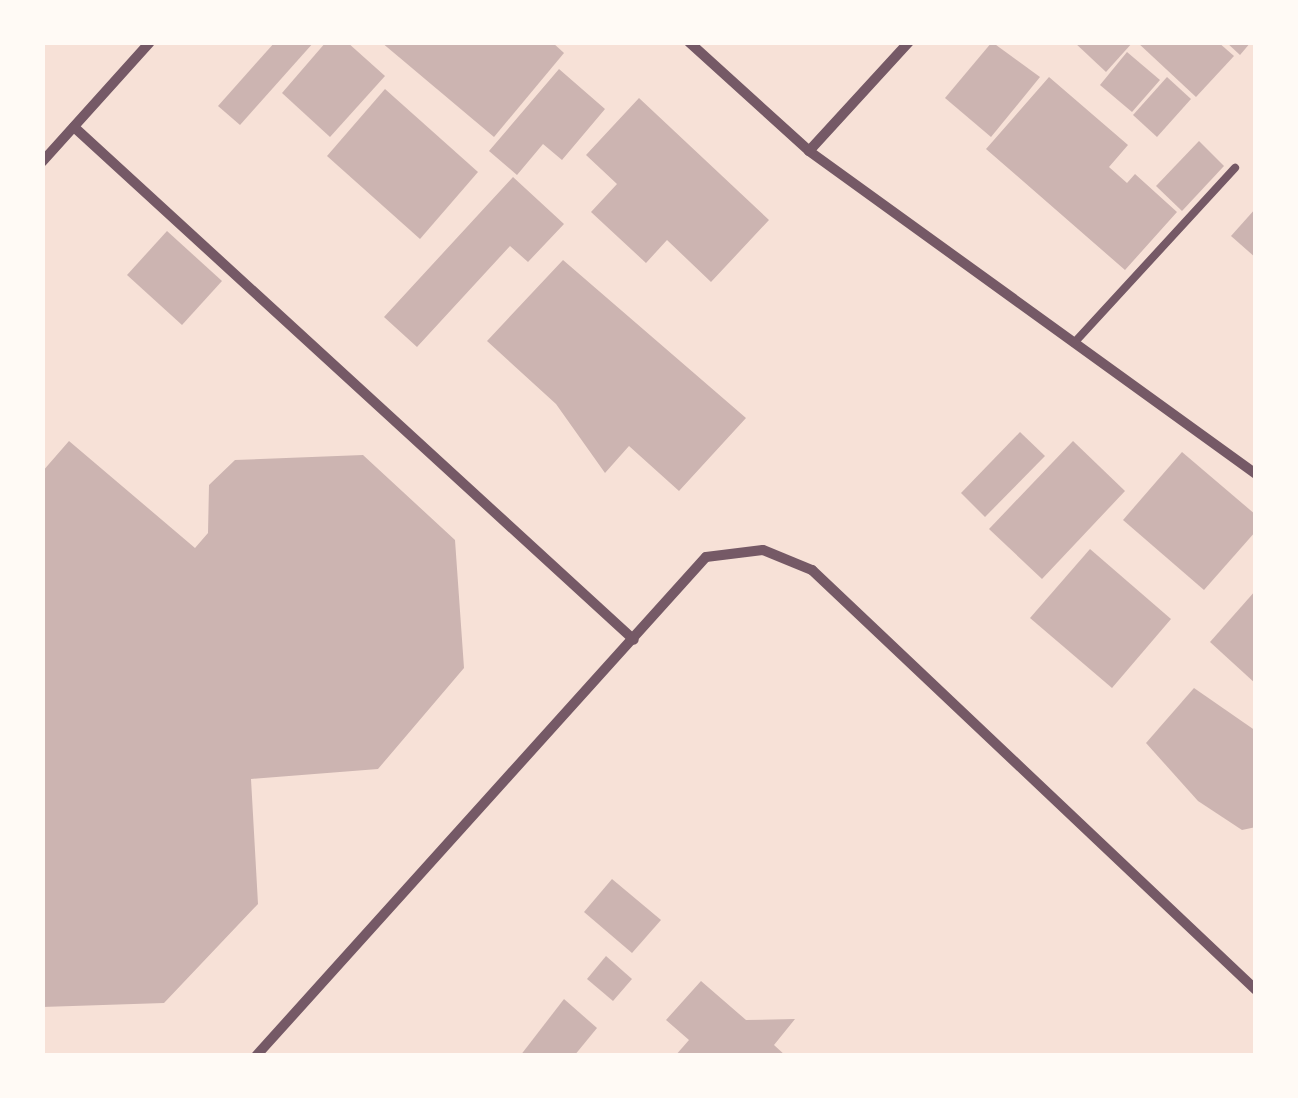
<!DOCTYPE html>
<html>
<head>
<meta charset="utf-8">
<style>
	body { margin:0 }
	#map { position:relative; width:1298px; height:1098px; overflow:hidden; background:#f7e1d7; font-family:Poppins,sans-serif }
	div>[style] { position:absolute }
	.building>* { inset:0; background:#ccb4b1 }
	.service>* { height:8px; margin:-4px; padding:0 4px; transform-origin:4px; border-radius:4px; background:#755966 }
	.minor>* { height:10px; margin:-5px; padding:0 5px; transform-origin:5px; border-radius:5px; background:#755966 }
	span { translate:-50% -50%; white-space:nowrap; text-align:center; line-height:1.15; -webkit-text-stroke:8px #fffaf5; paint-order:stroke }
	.frame { position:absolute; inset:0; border:45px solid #fffaf5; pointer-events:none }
</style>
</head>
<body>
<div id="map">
	<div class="building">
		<div style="clip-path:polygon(275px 42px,314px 42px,240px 125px,218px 106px)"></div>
		<div style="clip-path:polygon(326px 42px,347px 42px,385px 76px,330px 137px,282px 93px)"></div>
		<div style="clip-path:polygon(381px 42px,552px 42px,564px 53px,494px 137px)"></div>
		<div style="clip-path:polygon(992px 42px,1040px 77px,991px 137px,945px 98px)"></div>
		<div style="clip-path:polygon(1074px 42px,1133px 42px,1106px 72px)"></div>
		<div style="clip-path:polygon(1137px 42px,1218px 42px,1234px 56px,1196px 97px)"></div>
		<div style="clip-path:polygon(1226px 42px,1251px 42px,1240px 55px)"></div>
		<div style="clip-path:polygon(1127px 52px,1160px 80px,1132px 112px,1100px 85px)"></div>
		<div style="clip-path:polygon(559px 69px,605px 109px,562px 160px,543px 144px,517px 175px,489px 151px)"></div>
		<div style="clip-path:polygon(1049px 77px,1128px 145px,1109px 167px,1127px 183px,1135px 174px,1177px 212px,1125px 270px,986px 149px)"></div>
		<div style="clip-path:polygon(1167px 77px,1191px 99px,1157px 137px,1133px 115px)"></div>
		<div style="clip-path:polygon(385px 89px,478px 172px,420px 239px,327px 156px)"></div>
		<div style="clip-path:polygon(639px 98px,769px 220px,711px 282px,667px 240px,646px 263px,591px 212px,617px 184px,586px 155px)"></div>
		<div style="clip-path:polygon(1199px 141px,1224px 166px,1182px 211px,1156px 186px)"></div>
		<div style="clip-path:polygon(513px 177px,564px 224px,528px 262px,510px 246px,417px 347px,384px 317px)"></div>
		<div style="clip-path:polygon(1256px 208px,1256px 258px,1231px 236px)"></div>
		<div style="clip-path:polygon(167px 231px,222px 281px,182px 325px,127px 275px)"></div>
		<div style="clip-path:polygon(563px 260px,746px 418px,679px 491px,629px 446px,605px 473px,556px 404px,487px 341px)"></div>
		<div style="clip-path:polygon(1020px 432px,1045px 456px,985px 517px,961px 493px)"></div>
		<div style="clip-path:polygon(69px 441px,195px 548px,208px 533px,209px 485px,235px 460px,363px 455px,455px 540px,464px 668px,378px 769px,251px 779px,258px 904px,164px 1003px,42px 1007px,42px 472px)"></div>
		<div style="clip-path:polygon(1073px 441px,1125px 491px,1042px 579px,989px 529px)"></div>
		<div style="clip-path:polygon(1182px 452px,1256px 515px,1256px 531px,1204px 590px,1123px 520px)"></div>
		<div style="clip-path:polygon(1090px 549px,1171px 619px,1112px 688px,1030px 618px)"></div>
		<div style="clip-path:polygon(1256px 590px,1256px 684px,1210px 642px)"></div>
		<div style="clip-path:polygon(1194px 688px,1256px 731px,1256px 827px,1242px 830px,1198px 801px,1146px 743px)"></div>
		<div style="clip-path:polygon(612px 879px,661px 920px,632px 953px,584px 912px)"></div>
		<div style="clip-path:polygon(606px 956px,632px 979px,613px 1001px,587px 979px)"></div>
		<div style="clip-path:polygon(701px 981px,746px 1020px,795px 1019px,774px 1045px,786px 1056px,675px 1056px,689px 1040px,666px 1020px)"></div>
		<div style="clip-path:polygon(564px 999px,597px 1028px,574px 1056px,520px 1056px)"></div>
	</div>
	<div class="service">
		<div style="left:1074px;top:343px;width:238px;rotate:-47.4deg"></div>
	</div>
	<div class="minor">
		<div style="left:689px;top:42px;width:162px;rotate:42.2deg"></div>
		<div style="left:809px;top:151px;width:551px;rotate:35.85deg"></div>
		<div style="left:74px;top:127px;width:759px;rotate:42.49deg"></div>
		<div style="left:809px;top:151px;width:148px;rotate:-47.5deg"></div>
		<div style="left:42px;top:162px;width:161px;rotate:-48deg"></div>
		<div style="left:256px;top:1056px;width:672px;rotate:-47.96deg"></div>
		<div style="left:706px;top:557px;width:57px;rotate:-7deg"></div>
		<div style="left:763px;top:550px;width:53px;rotate:22.2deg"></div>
		<div style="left:812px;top:570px;width:611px;rotate:43.41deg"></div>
	</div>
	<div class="frame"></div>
</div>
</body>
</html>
